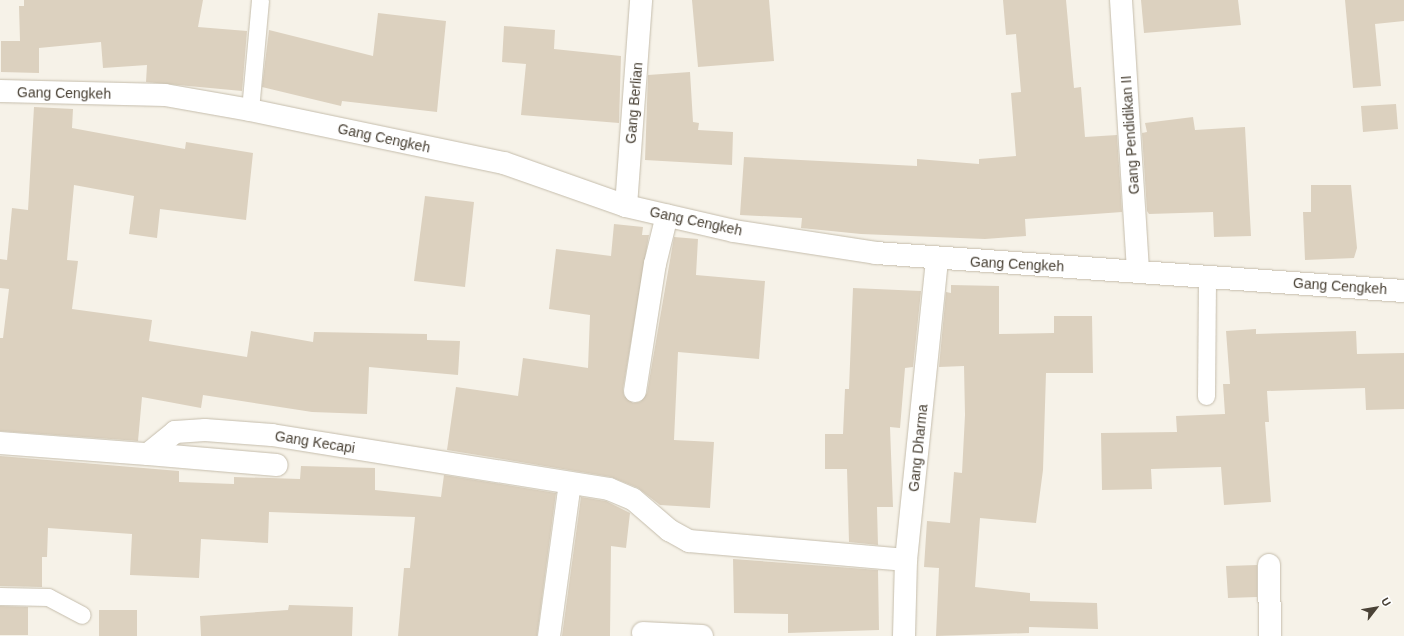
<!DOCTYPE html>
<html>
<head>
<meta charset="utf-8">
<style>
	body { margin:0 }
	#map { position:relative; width:1404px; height:636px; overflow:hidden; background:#f6f2e8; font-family:Arial,sans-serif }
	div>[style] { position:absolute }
	.building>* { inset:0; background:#dcd1bf }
	.roads { filter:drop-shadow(0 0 1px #c5bdac) drop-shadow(0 0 1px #c5bdac) }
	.lane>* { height:17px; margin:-8.5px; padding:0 8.5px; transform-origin:8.5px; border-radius:8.5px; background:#fff }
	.street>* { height:22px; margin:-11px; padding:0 11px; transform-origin:11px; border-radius:11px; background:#fff }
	span { translate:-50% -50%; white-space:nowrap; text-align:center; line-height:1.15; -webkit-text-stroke:3px #fff; paint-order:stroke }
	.street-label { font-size:14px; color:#4a4236 }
	.north { position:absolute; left:1356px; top:588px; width:40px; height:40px; -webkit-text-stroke:3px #fff; paint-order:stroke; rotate:59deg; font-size:11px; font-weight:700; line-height:16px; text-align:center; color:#4a4236 }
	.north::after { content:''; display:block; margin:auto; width:14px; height:18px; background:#4a4236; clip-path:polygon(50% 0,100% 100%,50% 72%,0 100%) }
</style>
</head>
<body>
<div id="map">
	<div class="building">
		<div style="clip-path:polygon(24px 0,203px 0,198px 27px,247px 31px,242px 91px,146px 82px,147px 65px,103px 68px,101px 42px,39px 48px,39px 73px,1px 72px,1px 41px,20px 41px,19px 6px,24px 6px)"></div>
		<div style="clip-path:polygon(692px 0,769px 0,774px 61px,698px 67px)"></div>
		<div style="clip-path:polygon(1003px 0,1066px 0,1074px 88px,1081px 87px,1085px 137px,1117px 135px,1122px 212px,1025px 219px,1026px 236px,985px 239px,861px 234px,801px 228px,802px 218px,740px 215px,744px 157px,917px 166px,917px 159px,979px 164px,979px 159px,1016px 156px,1011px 93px,1021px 92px,1016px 34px,1006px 35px)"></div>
		<div style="clip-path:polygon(1141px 0,1238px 0,1241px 25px,1144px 33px)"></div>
		<div style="clip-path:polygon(1345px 0,1404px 0,1404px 21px,1375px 24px,1381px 86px,1353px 88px)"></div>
		<div style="clip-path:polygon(378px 13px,446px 21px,437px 112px,342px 101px,341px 106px,262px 87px,269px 30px,373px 56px)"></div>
		<div style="clip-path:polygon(504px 26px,555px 30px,554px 49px,621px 56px,619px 123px,521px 115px,526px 64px,502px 62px)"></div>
		<div style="clip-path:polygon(690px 72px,693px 122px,699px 123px,698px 130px,733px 132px,732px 165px,645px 160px,648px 75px)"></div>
		<div style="clip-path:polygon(1396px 104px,1398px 129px,1363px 132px,1361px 106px)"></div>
		<div style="clip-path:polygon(34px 107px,73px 109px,72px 128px,185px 149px,186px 142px,253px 153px,246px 220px,160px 209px,157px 238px,129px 234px,134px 196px,74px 185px,67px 260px,78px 261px,72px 309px,152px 320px,149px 341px,247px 357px,251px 331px,313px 342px,314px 332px,427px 334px,427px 340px,460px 341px,458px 375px,369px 367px,367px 414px,312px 412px,203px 395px,201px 408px,142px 397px,138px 441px,0 431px,0 338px,3px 338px,9px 289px,0 288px,0 259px,7px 260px,12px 208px,28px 210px)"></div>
		<div style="clip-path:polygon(1193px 117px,1195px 130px,1245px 127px,1251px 236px,1214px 237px,1213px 212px,1149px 214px,1147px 211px,1142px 133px,1147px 132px,1145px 123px)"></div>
		<div style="clip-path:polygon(1311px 185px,1351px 185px,1357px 248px,1354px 258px,1305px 260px,1303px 212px,1311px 212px)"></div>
		<div style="clip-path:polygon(425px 196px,474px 202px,465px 287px,414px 281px)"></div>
		<div style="clip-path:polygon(614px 224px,643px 227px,642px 235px,649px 235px,623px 389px,624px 396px,633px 403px,640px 402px,647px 393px,674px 237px,698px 239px,696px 275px,765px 281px,759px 359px,678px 352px,674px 440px,714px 442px,710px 508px,660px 505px,638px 488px,611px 477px,447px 450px,456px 387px,518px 396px,523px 358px,588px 368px,590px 315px,549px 309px,556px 249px,611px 256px)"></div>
		<div style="clip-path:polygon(951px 285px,999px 286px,999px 334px,1054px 333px,1054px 316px,1092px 316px,1093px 373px,1046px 373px,1043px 470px,1036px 523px,980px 518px,975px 587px,1030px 593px,1030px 601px,1097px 603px,1098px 629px,1029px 627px,1029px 633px,936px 636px,939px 568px,924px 567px,927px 521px,950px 523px,954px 472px,962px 473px,965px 415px,964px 366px,939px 367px,946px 292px,951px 293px)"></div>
		<div style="clip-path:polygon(853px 288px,921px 291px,913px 367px,905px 368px,900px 428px,890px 427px,893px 507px,877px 507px,878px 545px,849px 542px,847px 469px,825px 469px,825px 434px,843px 434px,845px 389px,849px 389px)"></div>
		<div style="clip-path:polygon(1256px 329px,1256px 334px,1356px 331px,1357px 354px,1404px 353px,1404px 409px,1366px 410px,1365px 388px,1267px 391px,1269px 422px,1265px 422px,1271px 502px,1224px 505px,1221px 467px,1151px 469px,1152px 489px,1102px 490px,1101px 433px,1177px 432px,1176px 416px,1225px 414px,1223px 384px,1230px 384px,1226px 331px)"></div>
		<div style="clip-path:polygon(0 456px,179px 471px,179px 482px,234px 484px,234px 477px,300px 479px,301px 466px,375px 468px,375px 490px,441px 497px,444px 475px,556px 493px,537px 636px,398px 636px,404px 568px,410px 568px,415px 517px,269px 512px,268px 543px,201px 539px,199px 578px,130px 575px,132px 534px,48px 528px,47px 557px,42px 557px,42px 587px,0 586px)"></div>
		<div style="clip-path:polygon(581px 497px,606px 501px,630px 513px,626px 548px,611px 546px,610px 636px,562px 636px)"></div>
		<div style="clip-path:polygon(733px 559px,878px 570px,879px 630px,788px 633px,788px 614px,734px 613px)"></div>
		<div style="clip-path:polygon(1257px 565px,1257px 597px,1228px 598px,1226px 566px)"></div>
		<div style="clip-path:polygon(289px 605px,353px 607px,352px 636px,201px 636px,200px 616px,288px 610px)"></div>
		<div style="clip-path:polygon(0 606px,28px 607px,28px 635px,0 635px)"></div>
		<div style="clip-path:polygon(99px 610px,137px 610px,137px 636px,99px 636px)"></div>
	</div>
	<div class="roads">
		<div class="lane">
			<div style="left:250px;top:110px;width:110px;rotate:-84.8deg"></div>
			<div style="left:1206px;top:396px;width:120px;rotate:-89.5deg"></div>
			<div style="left:0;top:596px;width:48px;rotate:1.2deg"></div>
			<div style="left:48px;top:597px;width:38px;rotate:28deg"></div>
		</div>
		<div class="street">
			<div style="left:1121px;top:0;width:271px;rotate:86.4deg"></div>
			<div style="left:0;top:91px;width:165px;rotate:1.4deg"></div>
			<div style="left:165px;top:95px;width:86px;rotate:10deg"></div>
			<div style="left:250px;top:110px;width:259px;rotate:11.8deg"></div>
			<div style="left:504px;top:163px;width:129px;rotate:19.4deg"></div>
			<div style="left:626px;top:206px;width:111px;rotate:13deg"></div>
			<div style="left:734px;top:231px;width:144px;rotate:8.8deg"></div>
			<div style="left:876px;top:253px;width:529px;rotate:4.12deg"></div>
			<div style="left:626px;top:206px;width:207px;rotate:-85.8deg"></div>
			<div style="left:635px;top:391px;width:129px;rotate:-81.1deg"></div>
			<div style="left:655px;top:264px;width:50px;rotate:-76.2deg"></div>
			<div style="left:0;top:443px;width:148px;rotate:4.3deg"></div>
			<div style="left:148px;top:454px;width:35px;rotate:-39deg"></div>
			<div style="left:175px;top:432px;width:30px;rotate:-4deg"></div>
			<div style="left:205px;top:430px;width:67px;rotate:4.3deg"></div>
			<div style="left:272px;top:435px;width:341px;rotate:9.1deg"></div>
			<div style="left:609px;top:489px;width:26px;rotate:23deg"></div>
			<div style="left:633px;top:499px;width:48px;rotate:40.7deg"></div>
			<div style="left:669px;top:530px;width:23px;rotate:29deg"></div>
			<div style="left:689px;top:541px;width:218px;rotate:5deg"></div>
			<div style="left:148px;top:454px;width:129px;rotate:4.9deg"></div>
			<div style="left:1269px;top:565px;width:71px;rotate:89.2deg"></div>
			<div style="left:643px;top:633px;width:59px;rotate:2.9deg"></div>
			<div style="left:549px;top:636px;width:154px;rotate:-82.2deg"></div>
			<div style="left:904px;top:636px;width:76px;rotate:-88.5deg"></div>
			<div style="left:906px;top:560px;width:302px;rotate:-84.1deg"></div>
		</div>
	</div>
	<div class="street-label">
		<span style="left:64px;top:93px;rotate:1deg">Gang Cengkeh</span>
		<span style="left:634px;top:103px;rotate:-85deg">Gang Berlian</span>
		<span style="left:1130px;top:135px;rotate:-94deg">Gang Pendidikan II</span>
		<span style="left:384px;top:138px;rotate:12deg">Gang Cengkeh</span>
		<span style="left:696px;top:221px;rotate:12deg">Gang Cengkeh</span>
		<span style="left:1017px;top:264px;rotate:3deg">Gang Cengkeh</span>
		<span style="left:1340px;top:286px;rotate:4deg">Gang Cengkeh</span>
		<span style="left:315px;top:442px;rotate:9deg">Gang Kecapi</span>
		<span style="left:918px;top:448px;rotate:-84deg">Gang Dharma</span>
	</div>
	<div class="north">U</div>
</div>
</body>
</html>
